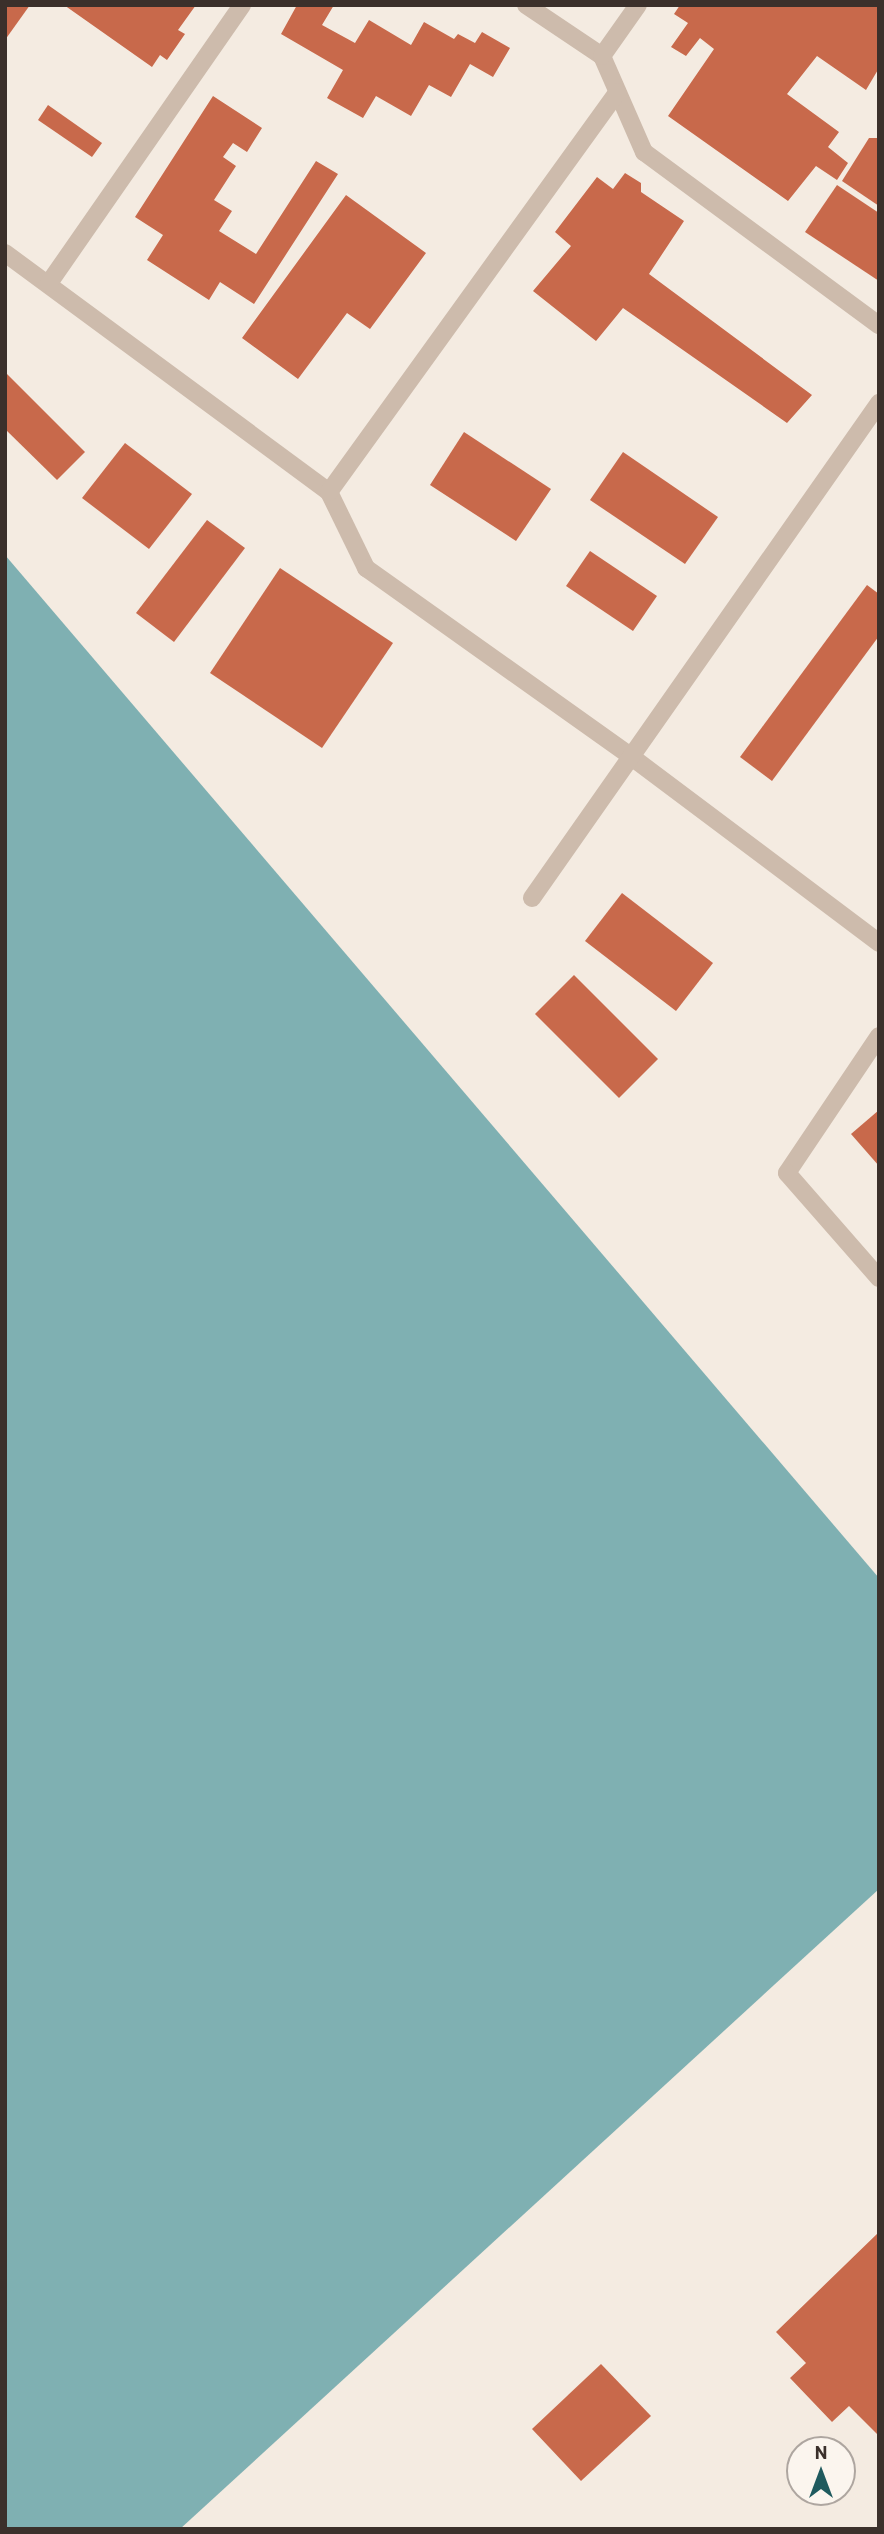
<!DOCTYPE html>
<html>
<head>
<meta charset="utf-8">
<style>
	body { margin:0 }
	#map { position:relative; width:884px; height:2534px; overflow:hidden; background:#f4ebe1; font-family:Barlow,sans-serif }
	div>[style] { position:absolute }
	.water>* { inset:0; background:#7fb0b2 }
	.building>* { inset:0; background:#c8694b }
	.minor>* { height:18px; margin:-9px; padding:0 9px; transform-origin:9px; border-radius:9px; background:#cdbbac }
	span { translate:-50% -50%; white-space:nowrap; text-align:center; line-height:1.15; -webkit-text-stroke:5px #fbf5ee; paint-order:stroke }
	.frame { position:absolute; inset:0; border:7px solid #3b302b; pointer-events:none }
	.north { position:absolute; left:786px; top:2436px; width:70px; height:70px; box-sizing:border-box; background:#fbf5ee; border:2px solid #aea6a0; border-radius:50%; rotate:0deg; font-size:19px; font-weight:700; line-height:28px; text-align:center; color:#3b302b }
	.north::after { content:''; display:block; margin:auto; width:24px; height:32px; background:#1f5a5e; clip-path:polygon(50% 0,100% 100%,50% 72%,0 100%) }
</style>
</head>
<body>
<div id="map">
	<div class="water">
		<div style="clip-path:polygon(5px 555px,879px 1578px,879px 1889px,180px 2529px,5px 2529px)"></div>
	</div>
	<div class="building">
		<div style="clip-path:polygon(5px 5px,30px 5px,5px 40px)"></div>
		<div style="clip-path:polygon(64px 5px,196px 5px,178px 30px,185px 34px,167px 60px,160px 55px,152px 67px)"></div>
		<div style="clip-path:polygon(297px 5px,334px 5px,322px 25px,355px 43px,369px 20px,411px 45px,424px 22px,454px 39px,458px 34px,475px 43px,482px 32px,510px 48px,493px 77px,470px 64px,451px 97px,429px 85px,411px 116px,376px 96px,363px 118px,327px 98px,343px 70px,281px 34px)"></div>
		<div style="clip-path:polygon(680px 5px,879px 5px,879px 68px,866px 90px,817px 56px,787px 94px,839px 132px,828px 147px,848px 163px,837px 180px,816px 166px,788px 201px,668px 116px,714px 49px,700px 38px,686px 56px,671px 47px,688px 23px,674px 14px)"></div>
		<div style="clip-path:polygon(213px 96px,262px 128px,247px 152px,233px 143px,223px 157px,236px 166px,214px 200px,232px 211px,219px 231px,256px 254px,316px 161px,338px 174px,254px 304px,220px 282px,209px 300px,147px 260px,163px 235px,135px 217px)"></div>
		<div style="clip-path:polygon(48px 105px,102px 143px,92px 157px,38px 120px)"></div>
		<div style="clip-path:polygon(869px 138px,879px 138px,879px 206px,842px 181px)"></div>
		<div style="clip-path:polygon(625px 173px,641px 183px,641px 192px,684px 221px,649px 274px,812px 395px,787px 423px,623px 308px,596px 341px,533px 291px,571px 246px,555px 232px,597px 177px,613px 189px)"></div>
		<div style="clip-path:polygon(837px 185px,879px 213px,879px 281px,805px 232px)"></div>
		<div style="clip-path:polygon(346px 195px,426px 253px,370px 329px,347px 313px,298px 379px,242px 338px)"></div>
		<div style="clip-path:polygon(5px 372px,85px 452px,57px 480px,5px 429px)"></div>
		<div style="clip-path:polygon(464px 432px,551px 489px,516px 541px,430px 485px)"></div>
		<div style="clip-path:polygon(125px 443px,192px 494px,149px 549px,82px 498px)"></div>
		<div style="clip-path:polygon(623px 452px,718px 517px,685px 564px,590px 500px)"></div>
		<div style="clip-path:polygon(207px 520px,245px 548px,174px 642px,136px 613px)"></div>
		<div style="clip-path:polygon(590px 551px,657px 596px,633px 631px,566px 586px)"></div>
		<div style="clip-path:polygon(280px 568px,393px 643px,322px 748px,210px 673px)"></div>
		<div style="clip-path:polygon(867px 585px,879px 594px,879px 636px,772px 781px,740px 757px)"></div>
		<div style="clip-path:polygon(622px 893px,713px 963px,676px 1011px,585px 941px)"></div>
		<div style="clip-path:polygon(574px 975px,658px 1059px,619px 1098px,535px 1014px)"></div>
		<div style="clip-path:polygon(879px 1110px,879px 1166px,851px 1134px)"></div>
		<div style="clip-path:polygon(879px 2232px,879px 2436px,849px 2406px,832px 2422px,790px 2378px,806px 2363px,776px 2332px)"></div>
		<div style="clip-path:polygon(601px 2364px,651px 2416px,581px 2481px,532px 2429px)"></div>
	</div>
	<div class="minor">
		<div style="left:526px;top:5px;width:92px;rotate:33.9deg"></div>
		<div style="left:602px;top:56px;width:105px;rotate:66.4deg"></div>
		<div style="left:644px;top:152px;width:292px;rotate:36.4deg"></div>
		<div style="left:602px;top:56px;width:62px;rotate:-54.8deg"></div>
		<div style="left:5px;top:253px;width:403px;rotate:36.4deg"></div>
		<div style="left:329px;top:492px;width:85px;rotate:64deg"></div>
		<div style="left:366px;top:568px;width:328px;rotate:35.4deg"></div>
		<div style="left:633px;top:758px;width:308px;rotate:36.9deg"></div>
		<div style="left:49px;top:283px;width:338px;rotate:-55.2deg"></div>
		<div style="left:329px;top:492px;width:493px;rotate:-54.2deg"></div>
		<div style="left:532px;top:898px;width:605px;rotate:-54.97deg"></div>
		<div style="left:879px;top:1036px;width:165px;rotate:123.9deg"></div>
		<div style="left:787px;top:1173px;width:140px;rotate:48.8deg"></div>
	</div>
	<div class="frame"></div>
	<div class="north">N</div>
</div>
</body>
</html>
